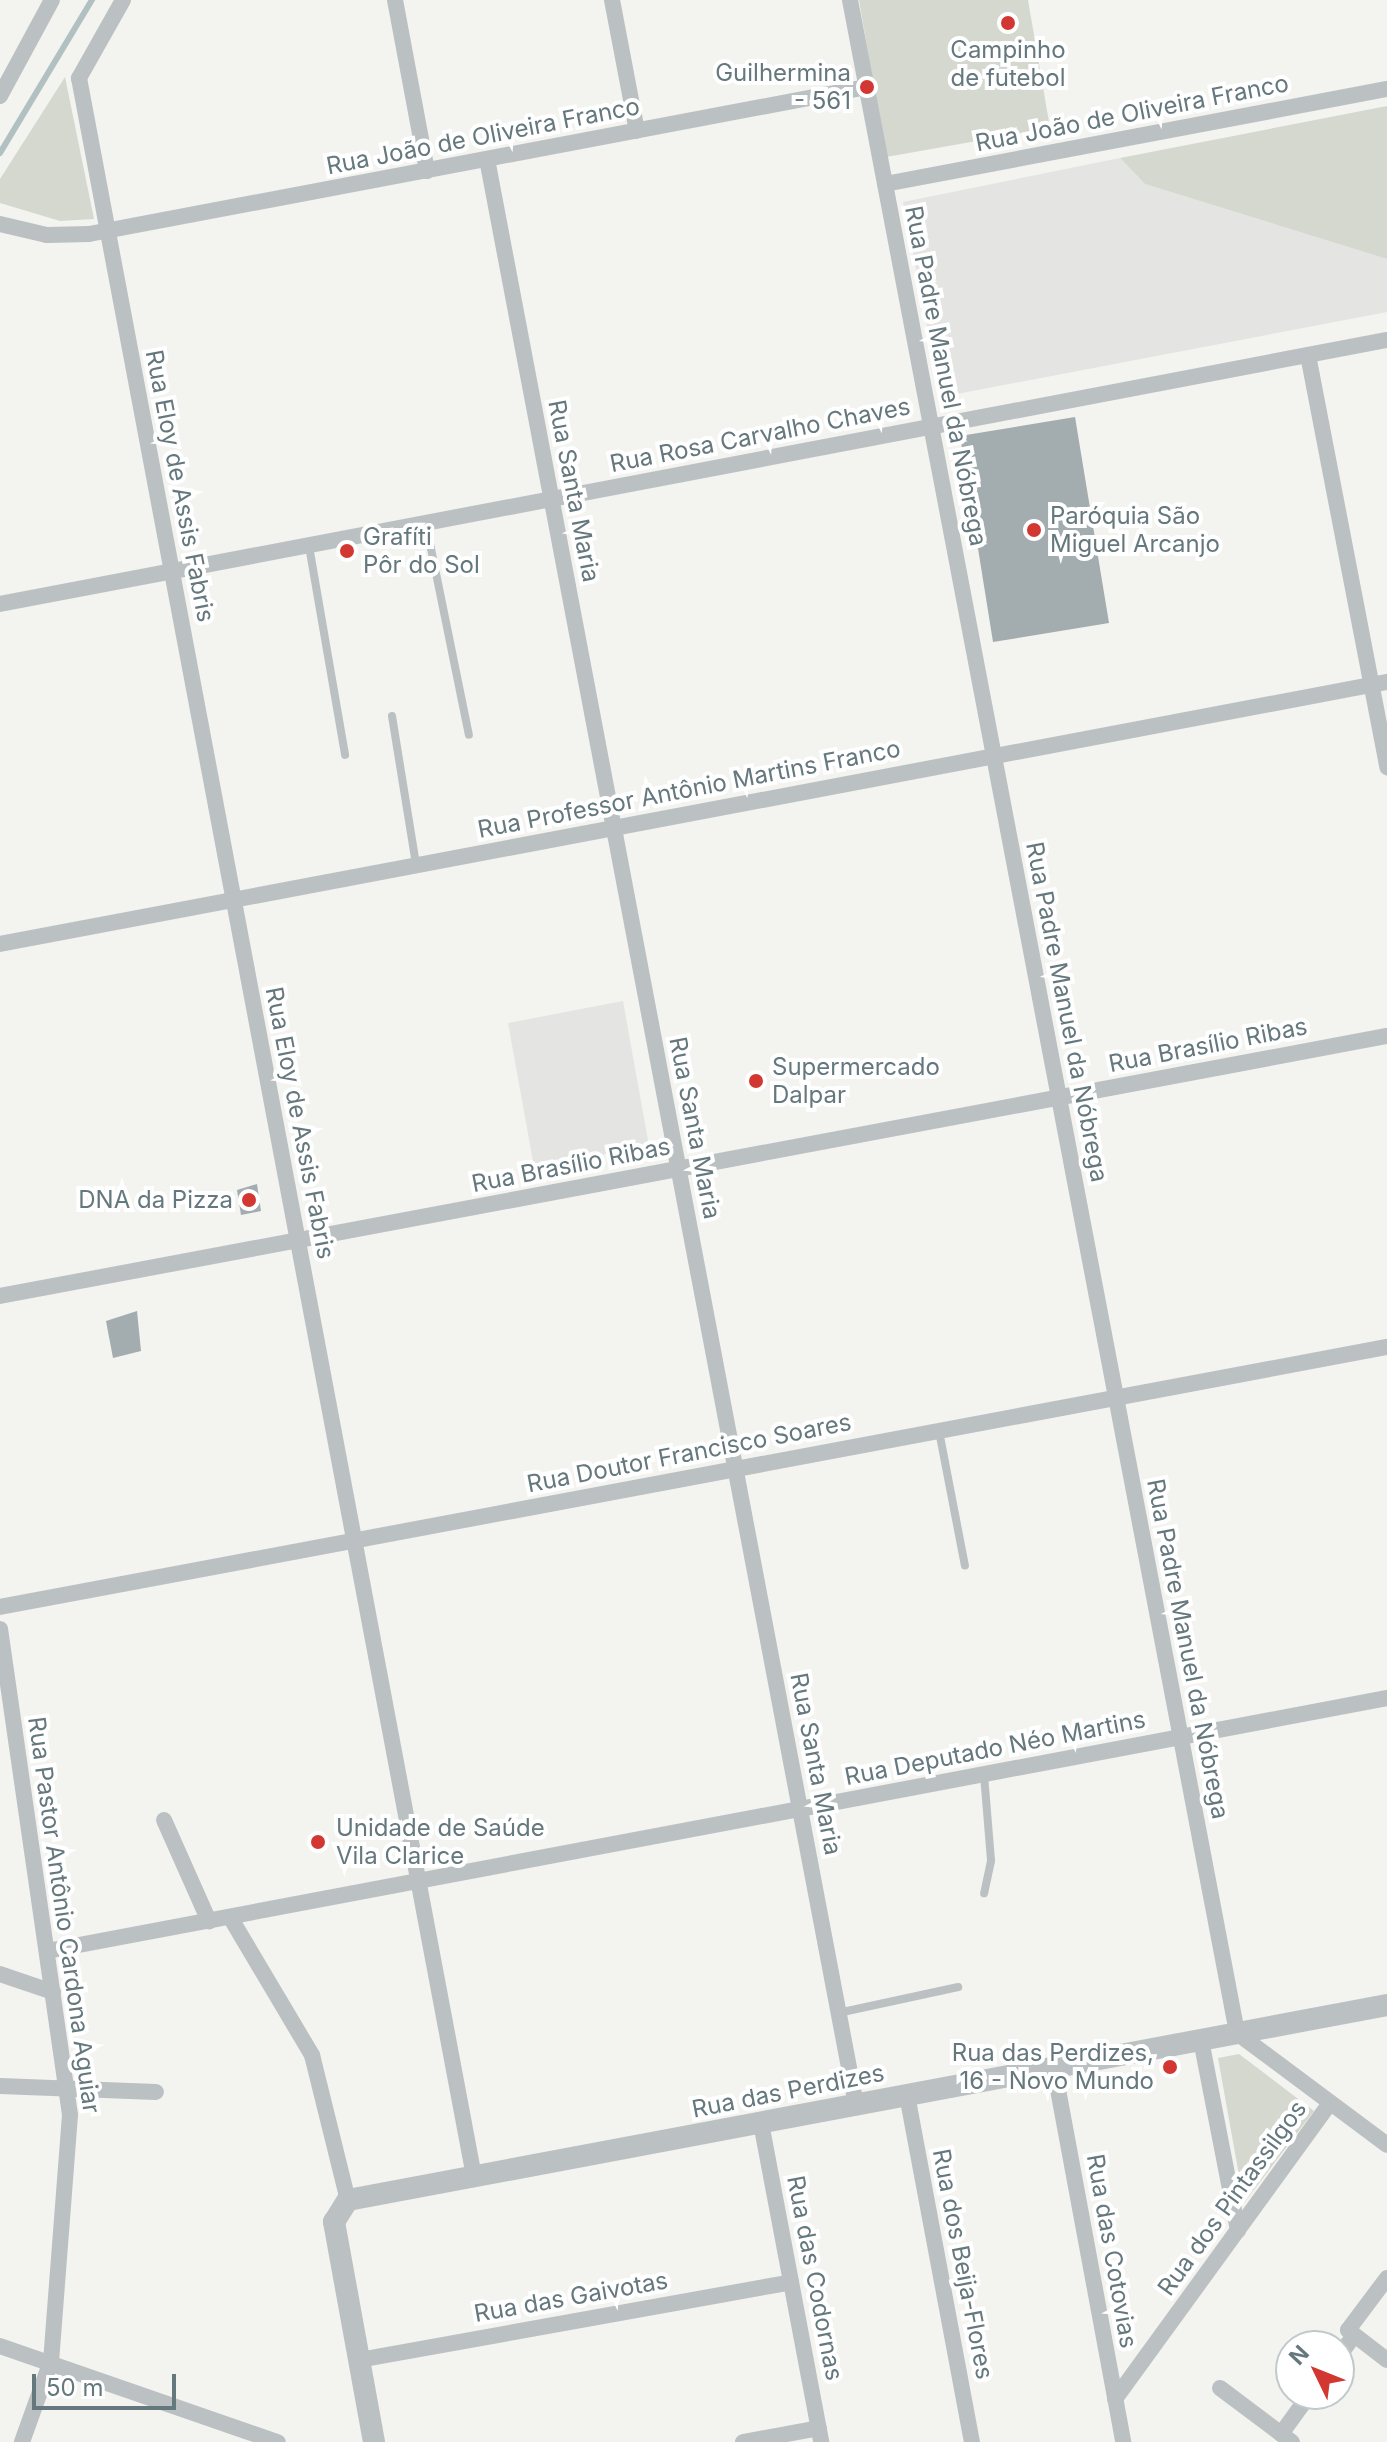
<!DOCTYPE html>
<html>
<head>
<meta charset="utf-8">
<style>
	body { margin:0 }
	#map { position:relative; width:1387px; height:2442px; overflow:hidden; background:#f3f3f0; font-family:Inter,sans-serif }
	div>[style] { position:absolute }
	.built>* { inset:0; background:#e4e4e3 }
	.green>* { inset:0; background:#d4d8cf }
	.stream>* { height:6px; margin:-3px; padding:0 3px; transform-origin:3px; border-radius:3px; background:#b1c0c1 }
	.building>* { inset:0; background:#a3acae }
	.service>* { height:8px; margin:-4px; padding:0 4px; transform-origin:4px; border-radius:4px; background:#bbc0c2 }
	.minor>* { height:16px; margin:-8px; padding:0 8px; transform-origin:8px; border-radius:8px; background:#bbc0c2 }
	.tertiary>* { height:22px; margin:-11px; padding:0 11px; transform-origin:11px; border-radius:11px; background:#bbc0c2 }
	.dots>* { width:22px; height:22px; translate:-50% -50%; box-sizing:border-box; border:4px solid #fff; border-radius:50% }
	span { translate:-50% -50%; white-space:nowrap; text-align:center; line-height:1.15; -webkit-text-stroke:8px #fff; paint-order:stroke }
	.poi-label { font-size:24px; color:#65787e }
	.right { translate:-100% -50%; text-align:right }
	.left { translate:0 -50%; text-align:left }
	.street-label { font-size:24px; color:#65787e }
	.north { position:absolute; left:1275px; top:2330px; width:80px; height:80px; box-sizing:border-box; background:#fff; border:2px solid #c1c9cb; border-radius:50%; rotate:313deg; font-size:22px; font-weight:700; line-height:32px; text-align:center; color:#65787e }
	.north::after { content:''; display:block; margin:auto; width:28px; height:36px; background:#d23731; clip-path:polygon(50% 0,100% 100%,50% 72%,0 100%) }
	.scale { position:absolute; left:32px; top:2374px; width:144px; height:36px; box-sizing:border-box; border:4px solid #65787e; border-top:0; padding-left:10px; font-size:24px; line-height:28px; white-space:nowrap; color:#65787e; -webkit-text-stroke:6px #fff; paint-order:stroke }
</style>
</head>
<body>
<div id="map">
	<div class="built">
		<div style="clip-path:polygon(1120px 158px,1145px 184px,1387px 259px,1387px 312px,941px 397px,903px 202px)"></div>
		<div style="clip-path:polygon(623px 1001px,649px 1146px,534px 1167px,508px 1023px)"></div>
	</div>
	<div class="green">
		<div style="clip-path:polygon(859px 0,1028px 0,1050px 128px,886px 157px)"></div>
		<div style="clip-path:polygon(65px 77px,94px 219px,60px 221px,0 203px,0 179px)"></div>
		<div style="clip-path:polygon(1387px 106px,1387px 259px,1145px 184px,1120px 158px)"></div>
		<div style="clip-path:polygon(1239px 2054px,1314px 2111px,1244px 2203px,1218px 2058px)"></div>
	</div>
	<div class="stream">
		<div style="left:0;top:153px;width:179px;rotate:-59deg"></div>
	</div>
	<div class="building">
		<div style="clip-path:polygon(1075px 417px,1109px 623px,993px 642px,960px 436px)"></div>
		<div style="clip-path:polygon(257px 1184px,261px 1211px,241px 1215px,237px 1190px)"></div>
		<div style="clip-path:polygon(137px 1311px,141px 1351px,113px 1358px,106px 1321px)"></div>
	</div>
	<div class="service">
		<div style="left:426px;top:524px;width:215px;rotate:78.5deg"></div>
		<div style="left:309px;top:546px;width:212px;rotate:80.2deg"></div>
		<div style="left:392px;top:716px;width:151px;rotate:80.8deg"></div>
		<div style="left:939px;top:1431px;width:137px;rotate:79.1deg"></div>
		<div style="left:984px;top:1775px;width:86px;rotate:85.3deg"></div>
		<div style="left:991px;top:1861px;width:33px;rotate:102deg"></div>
		<div style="left:838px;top:2013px;width:123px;rotate:-12.2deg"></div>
	</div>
	<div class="minor">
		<div style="left:123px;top:0;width:90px;rotate:119.4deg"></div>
		<div style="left:79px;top:78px;width:2136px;rotate:79.34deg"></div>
		<div style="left:395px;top:0;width:174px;rotate:79.4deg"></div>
		<div style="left:612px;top:0;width:133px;rotate:79.2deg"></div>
		<div style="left:850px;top:0;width:2070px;rotate:79.22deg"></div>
		<div style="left:1237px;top:2033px;width:187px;rotate:36.7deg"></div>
		<div style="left:0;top:96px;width:109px;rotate:-61.6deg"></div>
		<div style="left:487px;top:159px;width:1981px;rotate:79.26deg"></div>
		<div style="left:885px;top:184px;width:511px;rotate:-10.72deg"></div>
		<div style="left:0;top:224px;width:48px;rotate:13.2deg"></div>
		<div style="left:47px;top:235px;width:42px;rotate:-1.4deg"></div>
		<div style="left:89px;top:234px;width:792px;rotate:-10.7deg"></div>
		<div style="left:1308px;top:355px;width:420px;rotate:79.1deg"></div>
		<div style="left:0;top:604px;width:1412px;rotate:-10.78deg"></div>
		<div style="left:0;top:944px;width:1412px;rotate:-10.7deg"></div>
		<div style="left:0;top:1296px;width:1411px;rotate:-10.62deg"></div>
		<div style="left:0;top:1607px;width:1411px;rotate:-10.62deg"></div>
		<div style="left:0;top:1629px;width:491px;rotate:81.8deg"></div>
		<div style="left:70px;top:2115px;width:247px;rotate:94.4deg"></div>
		<div style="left:51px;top:2361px;width:86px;rotate:109.7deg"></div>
		<div style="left:164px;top:1820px;width:111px;rotate:66deg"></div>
		<div style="left:230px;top:1917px;width:161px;rotate:59.3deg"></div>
		<div style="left:312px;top:2055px;width:149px;rotate:76.1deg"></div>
		<div style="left:47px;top:1951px;width:1364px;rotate:-10.69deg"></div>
		<div style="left:0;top:1974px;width:56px;rotate:18.8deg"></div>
		<div style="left:1201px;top:2040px;width:194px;rotate:79deg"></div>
		<div style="left:1054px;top:2068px;width:380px;rotate:79.5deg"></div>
		<div style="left:0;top:2086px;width:156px;rotate:2.2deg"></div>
		<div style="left:907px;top:2095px;width:353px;rotate:79.4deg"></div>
		<div style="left:761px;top:2123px;width:325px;rotate:79.3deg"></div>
		<div style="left:1387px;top:2278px;width:65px;rotate:126.9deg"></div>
		<div style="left:1348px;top:2330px;width:49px;rotate:37.6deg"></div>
		<div style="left:0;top:2346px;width:294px;rotate:19.1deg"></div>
		<div style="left:1339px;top:2356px;width:26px;rotate:-54deg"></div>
		<div style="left:359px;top:2360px;width:439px;rotate:-10.2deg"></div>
		<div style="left:1220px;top:2388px;width:90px;rotate:36.9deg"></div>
		<div style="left:1115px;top:2399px;width:366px;rotate:-54deg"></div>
		<div style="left:1281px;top:2434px;width:49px;rotate:-54.1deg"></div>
		<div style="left:743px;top:2442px;width:77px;rotate:-10.4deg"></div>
	</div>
	<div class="tertiary">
		<div style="left:374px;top:2442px;width:224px;rotate:-100.3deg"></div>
		<div style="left:334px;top:2222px;width:26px;rotate:-58deg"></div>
		<div style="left:348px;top:2200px;width:1057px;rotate:-10.63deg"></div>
	</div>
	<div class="dots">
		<div style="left:1008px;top:23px;background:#d23731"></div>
		<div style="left:867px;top:87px;background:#d23731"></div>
		<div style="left:1034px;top:530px;background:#d23731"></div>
		<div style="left:347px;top:551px;background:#d23731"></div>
		<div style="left:756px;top:1081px;background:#d23731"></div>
		<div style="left:249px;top:1200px;background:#d23731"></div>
		<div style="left:318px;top:1842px;background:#d23731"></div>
		<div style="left:1170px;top:2067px;background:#d23731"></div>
	</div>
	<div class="poi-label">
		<span style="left:1008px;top:64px">Campinho<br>de futebol</span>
		<span class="right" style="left:851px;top:87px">Guilhermina<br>- 561</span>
		<span class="left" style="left:1050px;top:530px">Paróquia São<br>Miguel Arcanjo</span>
		<span class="left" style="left:363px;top:551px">Grafíti<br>Pôr do Sol</span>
		<span class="left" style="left:772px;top:1081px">Supermercado<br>Dalpar</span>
		<span class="right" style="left:233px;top:1200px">DNA da Pizza</span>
		<span class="left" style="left:336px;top:1842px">Unidade de Saúde<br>Vila Clarice</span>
		<span class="right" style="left:1154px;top:2067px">Rua das Perdizes,<br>16 - Novo Mundo</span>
	</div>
	<div class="street-label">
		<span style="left:1132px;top:113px;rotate:-11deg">Rua João de Oliveira Franco</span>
		<span style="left:483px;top:136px;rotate:-11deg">Rua João de Oliveira Franco</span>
		<span style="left:946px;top:376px;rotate:79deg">Rua Padre Manuel da Nóbrega</span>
		<span style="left:760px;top:435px;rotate:-11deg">Rua Rosa Carvalho Chaves</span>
		<span style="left:180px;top:486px;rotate:79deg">Rua Eloy de Assis Fabris</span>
		<span style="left:574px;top:491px;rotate:79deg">Rua Santa Maria</span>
		<span style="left:689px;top:789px;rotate:-11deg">Rua Professor Antônio Martins Franco</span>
		<span style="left:1067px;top:1012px;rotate:79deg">Rua Padre Manuel da Nóbrega</span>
		<span style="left:1208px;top:1045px;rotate:-11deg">Rua Brasílio Ribas</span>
		<span style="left:300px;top:1123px;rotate:79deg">Rua Eloy de Assis Fabris</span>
		<span style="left:695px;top:1128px;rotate:79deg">Rua Santa Maria</span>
		<span style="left:571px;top:1165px;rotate:-11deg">Rua Brasílio Ribas</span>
		<span style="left:689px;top:1453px;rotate:-11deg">Rua Doutor Francisco Soares</span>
		<span style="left:1188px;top:1649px;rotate:79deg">Rua Padre Manuel da Nóbrega</span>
		<span style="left:995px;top:1748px;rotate:-11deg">Rua Deputado Néo Martins</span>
		<span style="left:816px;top:1764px;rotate:79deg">Rua Santa Maria</span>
		<span style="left:64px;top:1915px;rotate:82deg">Rua Pastor Antônio Cardona Aguiar</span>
		<span style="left:788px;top:2091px;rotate:-11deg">Rua das Perdizes</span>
		<span style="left:1232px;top:2198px;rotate:-54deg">Rua dos Pintassilgos</span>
		<span style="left:1112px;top:2251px;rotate:80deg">Rua das Cotovias</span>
		<span style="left:963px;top:2264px;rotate:79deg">Rua dos Beija-Flores</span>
		<span style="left:815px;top:2278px;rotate:79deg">Rua das Codornas</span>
		<span style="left:571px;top:2297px;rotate:-10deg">Rua das Gaivotas</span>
	</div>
	<div class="north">N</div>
	<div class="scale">50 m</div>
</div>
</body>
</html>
